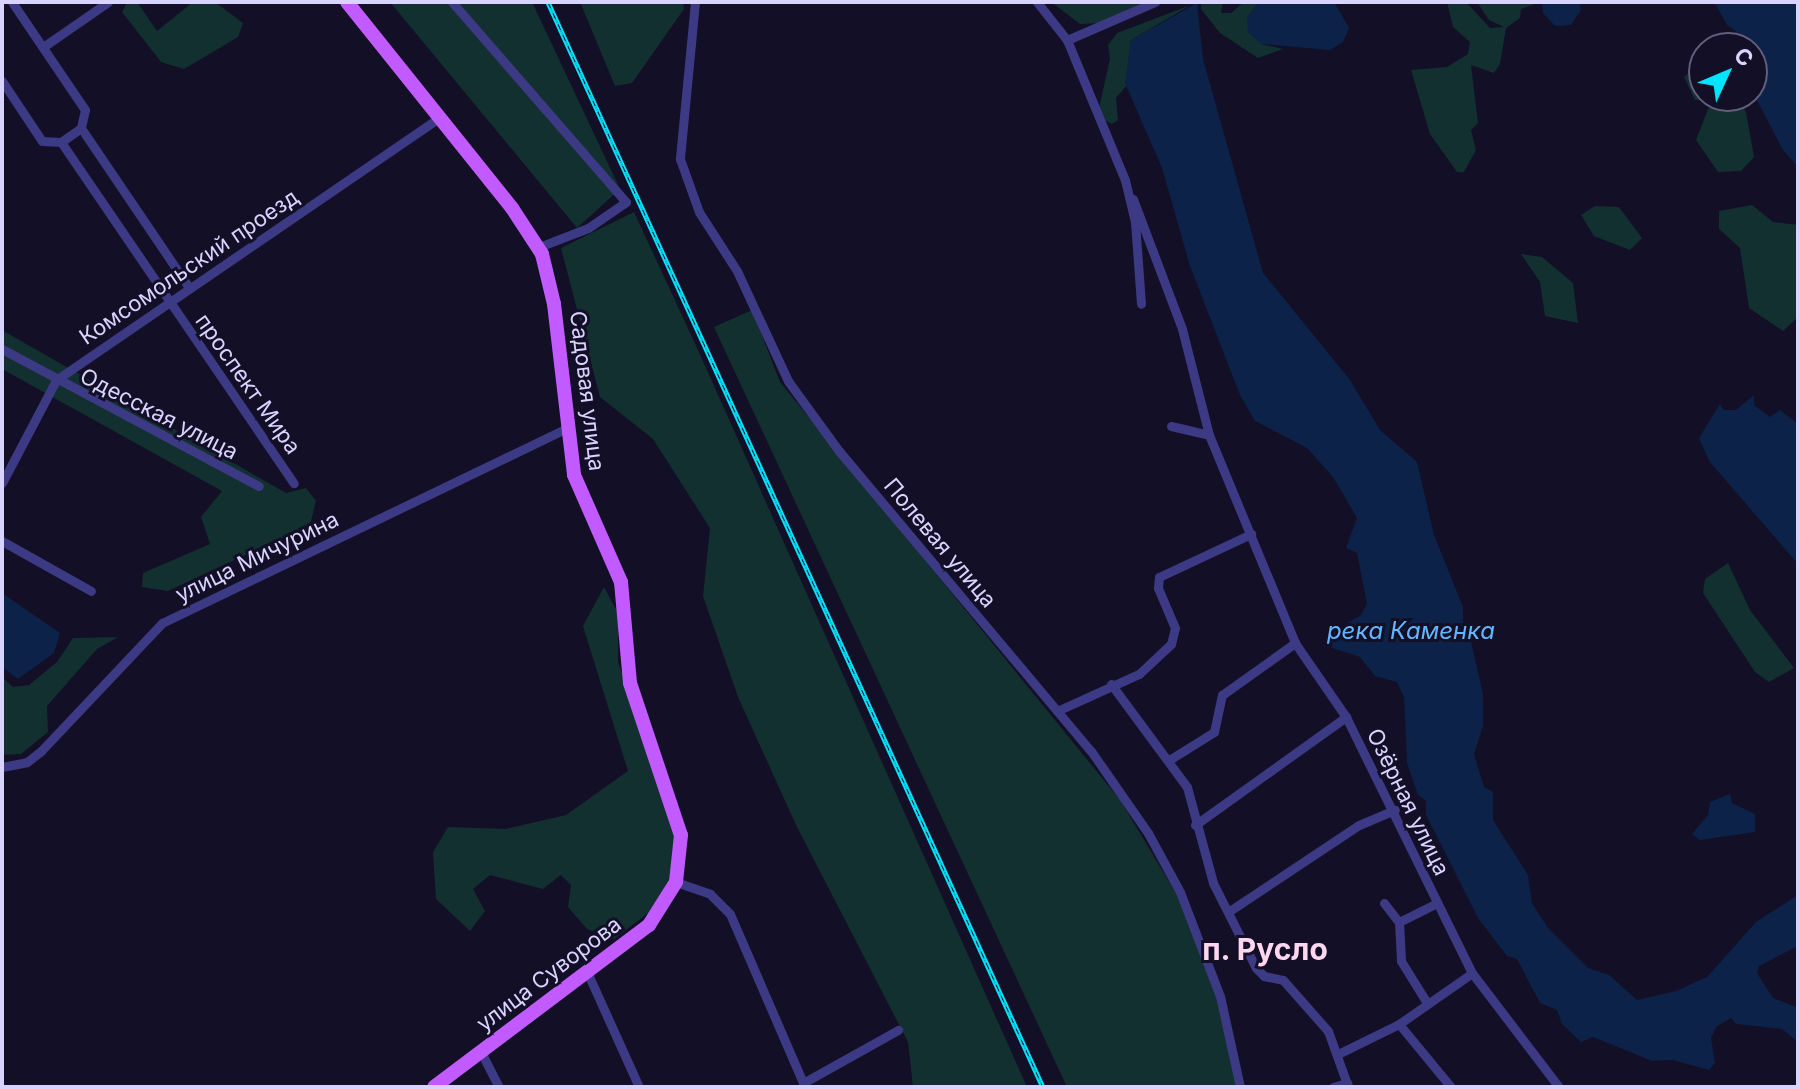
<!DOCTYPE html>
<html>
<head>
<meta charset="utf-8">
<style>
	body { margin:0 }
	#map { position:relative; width:1800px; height:1089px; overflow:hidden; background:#130f26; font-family:Inter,sans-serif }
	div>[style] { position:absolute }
	.green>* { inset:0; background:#12302f }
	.water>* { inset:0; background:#0c2248 }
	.street>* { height:9px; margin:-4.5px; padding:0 4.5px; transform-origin:4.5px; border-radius:4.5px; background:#3d3a85 }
	.primary>* { height:14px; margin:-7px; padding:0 7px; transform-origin:7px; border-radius:7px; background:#c25bff }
	.rail>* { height:5px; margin-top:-2.5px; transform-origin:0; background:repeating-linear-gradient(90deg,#130f26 0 6px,#00e5ff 0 12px); box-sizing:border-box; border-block:2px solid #00e5ff }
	span { translate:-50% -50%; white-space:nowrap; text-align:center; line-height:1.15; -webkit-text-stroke:6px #130f26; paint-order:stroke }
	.street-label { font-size:22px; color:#d9d4ff }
	.water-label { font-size:24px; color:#62b6ff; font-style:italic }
	.district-label { font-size:30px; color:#ffd6f0; font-weight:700 }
	.frame { position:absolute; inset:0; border:4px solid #d9d4ff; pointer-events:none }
	.north { position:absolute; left:1688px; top:32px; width:80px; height:80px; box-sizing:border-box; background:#130f26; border:2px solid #625e7d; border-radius:50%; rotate:46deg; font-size:22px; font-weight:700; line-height:32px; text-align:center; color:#d9d4ff }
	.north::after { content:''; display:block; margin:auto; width:28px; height:36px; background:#00e5ff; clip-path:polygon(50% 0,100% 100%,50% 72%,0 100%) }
</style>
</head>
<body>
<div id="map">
	<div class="green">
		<div style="clip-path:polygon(127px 2px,137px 2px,157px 31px,193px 2px,215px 2px,243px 23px,238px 37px,184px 69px,161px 62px,122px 12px)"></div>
		<div style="clip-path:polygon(390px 2px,532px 2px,620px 189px,577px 228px)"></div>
		<div style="clip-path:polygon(580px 2px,683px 2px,684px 9px,632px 83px,615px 86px)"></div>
		<div style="clip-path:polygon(1051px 2px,1144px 2px,1101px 23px,1080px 24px)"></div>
		<div style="clip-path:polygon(1201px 2px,1223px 2px,1221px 13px,1231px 13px,1244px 2px,1259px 2px,1247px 18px,1261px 44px,1283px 49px,1258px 58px,1220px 33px,1201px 9px)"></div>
		<div style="clip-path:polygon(1447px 2px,1466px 2px,1490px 28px,1504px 27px,1489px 20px,1477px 2px,1540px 2px,1521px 9px,1520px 18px,1506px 28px,1500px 64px,1494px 73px,1471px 65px,1478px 123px,1471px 130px,1476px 150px,1464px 172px,1457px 172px,1430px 134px,1411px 70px,1447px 67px,1468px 54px,1470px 42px,1453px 27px)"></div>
		<div style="clip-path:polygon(1191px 5px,1131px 40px,1127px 85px,1116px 98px,1118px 120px,1112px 124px,1102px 119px,1099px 108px,1110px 59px,1108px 45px,1117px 33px)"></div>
		<div style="clip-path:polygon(1704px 60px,1704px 96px,1736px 96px,1746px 112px,1754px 157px,1741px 171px,1718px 172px,1696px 140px,1712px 99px,1695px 100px,1684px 77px)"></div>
		<div style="clip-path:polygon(1752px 205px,1773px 222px,1798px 225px,1798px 317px,1783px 331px,1749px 308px,1740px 248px,1719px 229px,1719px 211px)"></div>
		<div style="clip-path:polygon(1595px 206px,1619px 207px,1642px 238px,1630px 250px,1594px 236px,1581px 215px)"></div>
		<div style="clip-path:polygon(634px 212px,698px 350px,1027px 1087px,913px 1087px,908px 1042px,796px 825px,738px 697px,703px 596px,710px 528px,653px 439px,600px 397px,561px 248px)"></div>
		<div style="clip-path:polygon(1521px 254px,1542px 257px,1573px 283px,1578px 323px,1545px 316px,1540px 282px)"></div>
		<div style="clip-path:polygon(752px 310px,780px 382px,1120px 800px,1185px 908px,1217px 999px,1237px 1087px,1067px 1087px,714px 327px)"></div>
		<div style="clip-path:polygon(2px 330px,286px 493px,306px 488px,316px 501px,310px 525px,168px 591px,142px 587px,143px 573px,210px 544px,201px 517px,222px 491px,2px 369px)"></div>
		<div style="clip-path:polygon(1728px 563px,1750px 610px,1794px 668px,1769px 682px,1755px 672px,1703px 593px,1705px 579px)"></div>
		<div style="clip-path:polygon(604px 587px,618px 613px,618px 662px,674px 821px,674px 870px,652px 910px,614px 939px,587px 929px,568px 907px,571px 885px,561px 875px,543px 889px,490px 875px,473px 889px,485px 911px,470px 931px,436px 899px,433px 852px,448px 827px,506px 829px,566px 815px,628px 771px,583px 626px)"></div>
		<div style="clip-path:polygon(118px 637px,97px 649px,47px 706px,48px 732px,21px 754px,2px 755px,2px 677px,13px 687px,29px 685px,57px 662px,73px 638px)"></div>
	</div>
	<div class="water">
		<div style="clip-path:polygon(1259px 2px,1334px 2px,1349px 28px,1343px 42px,1330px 50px,1261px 44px,1248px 32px,1247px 18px)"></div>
		<div style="clip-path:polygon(1542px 2px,1579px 2px,1581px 10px,1571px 25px,1555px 26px,1543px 13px)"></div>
		<div style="clip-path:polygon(1706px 2px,1798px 2px,1798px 167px,1783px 150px,1752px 91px,1753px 43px,1727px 25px,1716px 5px)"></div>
		<div style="clip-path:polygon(1197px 3px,1203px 59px,1263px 273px,1350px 380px,1380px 430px,1417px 462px,1434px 535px,1463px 607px,1463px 627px,1470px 637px,1483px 694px,1483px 726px,1474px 754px,1484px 787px,1493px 792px,1493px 820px,1528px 875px,1532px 903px,1548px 928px,1588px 968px,1609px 975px,1637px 1000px,1676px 991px,1707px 977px,1756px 922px,1798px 895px,1798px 946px,1759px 966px,1757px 973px,1773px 998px,1798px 1008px,1798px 1042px,1782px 1029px,1736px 1024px,1731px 1018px,1716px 1027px,1711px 1038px,1715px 1063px,1709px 1070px,1673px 1060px,1652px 1061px,1593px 1037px,1581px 1042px,1562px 1024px,1557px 1010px,1540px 1003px,1517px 959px,1507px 956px,1478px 918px,1426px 815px,1426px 801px,1418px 795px,1407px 763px,1404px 697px,1397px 682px,1375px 676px,1360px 657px,1332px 648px,1325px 637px,1361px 615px,1367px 604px,1357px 553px,1346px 548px,1357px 518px,1333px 477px,1307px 448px,1255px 421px,1240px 395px,1190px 266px,1162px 168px,1125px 83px,1131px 40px)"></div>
		<div style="clip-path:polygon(1754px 395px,1754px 405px,1770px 417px,1780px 410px,1798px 424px,1798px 564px,1709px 461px,1699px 438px,1720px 404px,1724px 410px,1736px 410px)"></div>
		<div style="clip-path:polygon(2px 593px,60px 633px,54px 653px,18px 679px,2px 667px)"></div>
		<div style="clip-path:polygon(1730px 794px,1732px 803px,1755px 814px,1755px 832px,1700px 840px,1692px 834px,1708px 815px,1710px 802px)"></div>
	</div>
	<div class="street">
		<div style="left:12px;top:2px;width:130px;rotate:55.9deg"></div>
		<div style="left:85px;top:110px;width:18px;rotate:103deg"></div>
		<div style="left:81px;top:128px;width:194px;rotate:55.9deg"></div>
		<div style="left:452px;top:2px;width:265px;rotate:49deg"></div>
		<div style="left:626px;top:202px;width:46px;rotate:145.6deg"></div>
		<div style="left:588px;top:228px;width:53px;rotate:158.8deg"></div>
		<div style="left:695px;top:2px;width:158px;rotate:95.5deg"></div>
		<div style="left:680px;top:159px;width:56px;rotate:70.3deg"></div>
		<div style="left:699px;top:212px;width:70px;rotate:57.2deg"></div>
		<div style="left:737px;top:271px;width:121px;rotate:65.1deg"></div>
		<div style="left:788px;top:381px;width:87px;rotate:53.9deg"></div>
		<div style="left:839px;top:451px;width:392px;rotate:50deg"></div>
		<div style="left:1091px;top:751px;width:100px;rotate:55.2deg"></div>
		<div style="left:1148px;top:833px;width:67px;rotate:61.5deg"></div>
		<div style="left:1180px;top:892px;width:111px;rotate:69deg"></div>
		<div style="left:1220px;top:996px;width:93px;rotate:77.6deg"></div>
		<div style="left:1037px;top:2px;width:48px;rotate:51.7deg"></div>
		<div style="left:1067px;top:40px;width:152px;rotate:67.5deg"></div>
		<div style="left:1125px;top:180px;width:43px;rotate:76.6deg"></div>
		<div style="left:1135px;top:222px;width:82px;rotate:85.8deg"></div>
		<div style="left:1067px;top:40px;width:96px;rotate:-23.4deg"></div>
		<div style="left:43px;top:47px;width:79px;rotate:-34.7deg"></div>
		<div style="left:2px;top:81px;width:72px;rotate:56.3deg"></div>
		<div style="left:42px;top:141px;width:19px;rotate:3deg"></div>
		<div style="left:61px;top:142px;width:413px;rotate:55.7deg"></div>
		<div style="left:61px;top:142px;width:24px;rotate:-35deg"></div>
		<div style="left:1133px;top:199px;width:139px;rotate:69.3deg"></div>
		<div style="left:1182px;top:329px;width:109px;rotate:75.7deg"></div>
		<div style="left:2px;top:349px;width:291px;rotate:28.1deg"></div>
		<div style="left:1171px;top:426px;width:39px;rotate:13deg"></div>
		<div style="left:1209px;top:435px;width:225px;rotate:67.5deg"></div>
		<div style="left:1295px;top:643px;width:90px;rotate:55.4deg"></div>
		<div style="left:1346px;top:717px;width:285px;rotate:63.8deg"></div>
		<div style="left:1472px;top:973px;width:143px;rotate:52.7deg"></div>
		<div style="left:2px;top:483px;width:116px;rotate:-62.3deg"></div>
		<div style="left:56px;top:380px;width:463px;rotate:-34.4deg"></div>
		<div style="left:2px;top:541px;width:102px;rotate:29.3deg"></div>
		<div style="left:1111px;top:684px;width:128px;rotate:53.6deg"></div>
		<div style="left:1187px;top:787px;width:99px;rotate:74.8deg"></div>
		<div style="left:1213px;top:883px;width:95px;rotate:63.2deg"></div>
		<div style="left:1256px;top:968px;width:11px;rotate:45deg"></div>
		<div style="left:1264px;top:976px;width:19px;rotate:12deg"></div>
		<div style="left:1283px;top:980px;width:68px;rotate:48.6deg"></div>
		<div style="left:1328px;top:1031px;width:59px;rotate:70.3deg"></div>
		<div style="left:1057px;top:711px;width:90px;rotate:-24.3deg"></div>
		<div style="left:1139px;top:674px;width:44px;rotate:-43.2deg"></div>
		<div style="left:1171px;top:644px;width:16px;rotate:-76deg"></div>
		<div style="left:1175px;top:628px;width:43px;rotate:-113deg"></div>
		<div style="left:1158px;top:588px;width:11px;rotate:-85deg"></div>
		<div style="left:1159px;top:577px;width:102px;rotate:-25.1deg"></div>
		<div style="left:1169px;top:760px;width:53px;rotate:-31.9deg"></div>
		<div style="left:1214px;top:732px;width:38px;rotate:-78deg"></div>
		<div style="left:1222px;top:695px;width:90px;rotate:-35.5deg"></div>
		<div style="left:2px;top:767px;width:25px;rotate:-11deg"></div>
		<div style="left:27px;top:762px;width:18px;rotate:-38deg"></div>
		<div style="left:41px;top:751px;width:176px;rotate:-46.6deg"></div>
		<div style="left:162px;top:623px;width:449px;rotate:-25.7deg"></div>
		<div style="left:1195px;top:825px;width:186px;rotate:-35.6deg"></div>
		<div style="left:676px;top:882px;width:36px;rotate:19deg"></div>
		<div style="left:710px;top:894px;width:28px;rotate:45deg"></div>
		<div style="left:730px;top:914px;width:189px;rotate:66.6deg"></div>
		<div style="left:1384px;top:903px;width:24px;rotate:52deg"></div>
		<div style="left:1399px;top:922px;width:39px;rotate:87deg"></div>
		<div style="left:1401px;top:961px;width:49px;rotate:58.2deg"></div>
		<div style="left:1228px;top:912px;width:157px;rotate:-33.6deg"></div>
		<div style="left:1359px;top:825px;width:39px;rotate:-23deg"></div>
		<div style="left:1399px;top:922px;width:42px;rotate:-26.6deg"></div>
		<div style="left:588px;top:974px;width:124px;rotate:65.7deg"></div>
		<div style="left:1399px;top:1024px;width:82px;rotate:50.5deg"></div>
		<div style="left:481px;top:1052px;width:39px;rotate:63deg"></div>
		<div style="left:1338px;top:1054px;width:68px;rotate:-26.2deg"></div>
		<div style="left:1399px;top:1024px;width:89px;rotate:-34.9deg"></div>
		<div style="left:803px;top:1083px;width:109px;rotate:-29.2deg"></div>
		<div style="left:1333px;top:1087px;width:15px;rotate:-16deg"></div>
	</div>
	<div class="primary">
		<div style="left:347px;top:2px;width:264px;rotate:51.3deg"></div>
		<div style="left:512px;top:208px;width:55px;rotate:56.9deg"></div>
		<div style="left:542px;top:254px;width:51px;rotate:76.5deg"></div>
		<div style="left:554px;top:304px;width:172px;rotate:83.3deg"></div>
		<div style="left:574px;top:475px;width:117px;rotate:66.3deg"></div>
		<div style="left:621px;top:582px;width:101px;rotate:84.9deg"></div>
		<div style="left:630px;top:683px;width:160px;rotate:71.5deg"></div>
		<div style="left:681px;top:835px;width:47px;rotate:96.1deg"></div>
		<div style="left:676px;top:882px;width:51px;rotate:122.1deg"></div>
		<div style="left:649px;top:925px;width:269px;rotate:143deg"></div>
	</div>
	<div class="rail">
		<div style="left:548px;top:2px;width:1193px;rotate:65.48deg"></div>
	</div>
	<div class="street-label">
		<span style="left:189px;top:267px;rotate:-34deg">Комсомольский проезд</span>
		<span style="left:248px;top:384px;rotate:55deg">проспект Мира</span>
		<span style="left:587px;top:391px;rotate:83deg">Садовая улица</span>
		<span style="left:159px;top:414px;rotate:27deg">Одесская улица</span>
		<span style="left:940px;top:543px;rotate:50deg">Полевая улица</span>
		<span style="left:257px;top:557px;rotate:-26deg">улица Мичурина</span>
		<span style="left:1408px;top:802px;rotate:64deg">Озёрная улица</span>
		<span style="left:549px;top:974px;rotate:-37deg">улица Суворова</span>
	</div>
	<div class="water-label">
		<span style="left:1411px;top:631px">река Каменка</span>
	</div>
	<div class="district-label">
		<span style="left:1265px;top:949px">п. Русло</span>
	</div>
	<div class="frame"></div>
	<div class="north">С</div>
</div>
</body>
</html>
